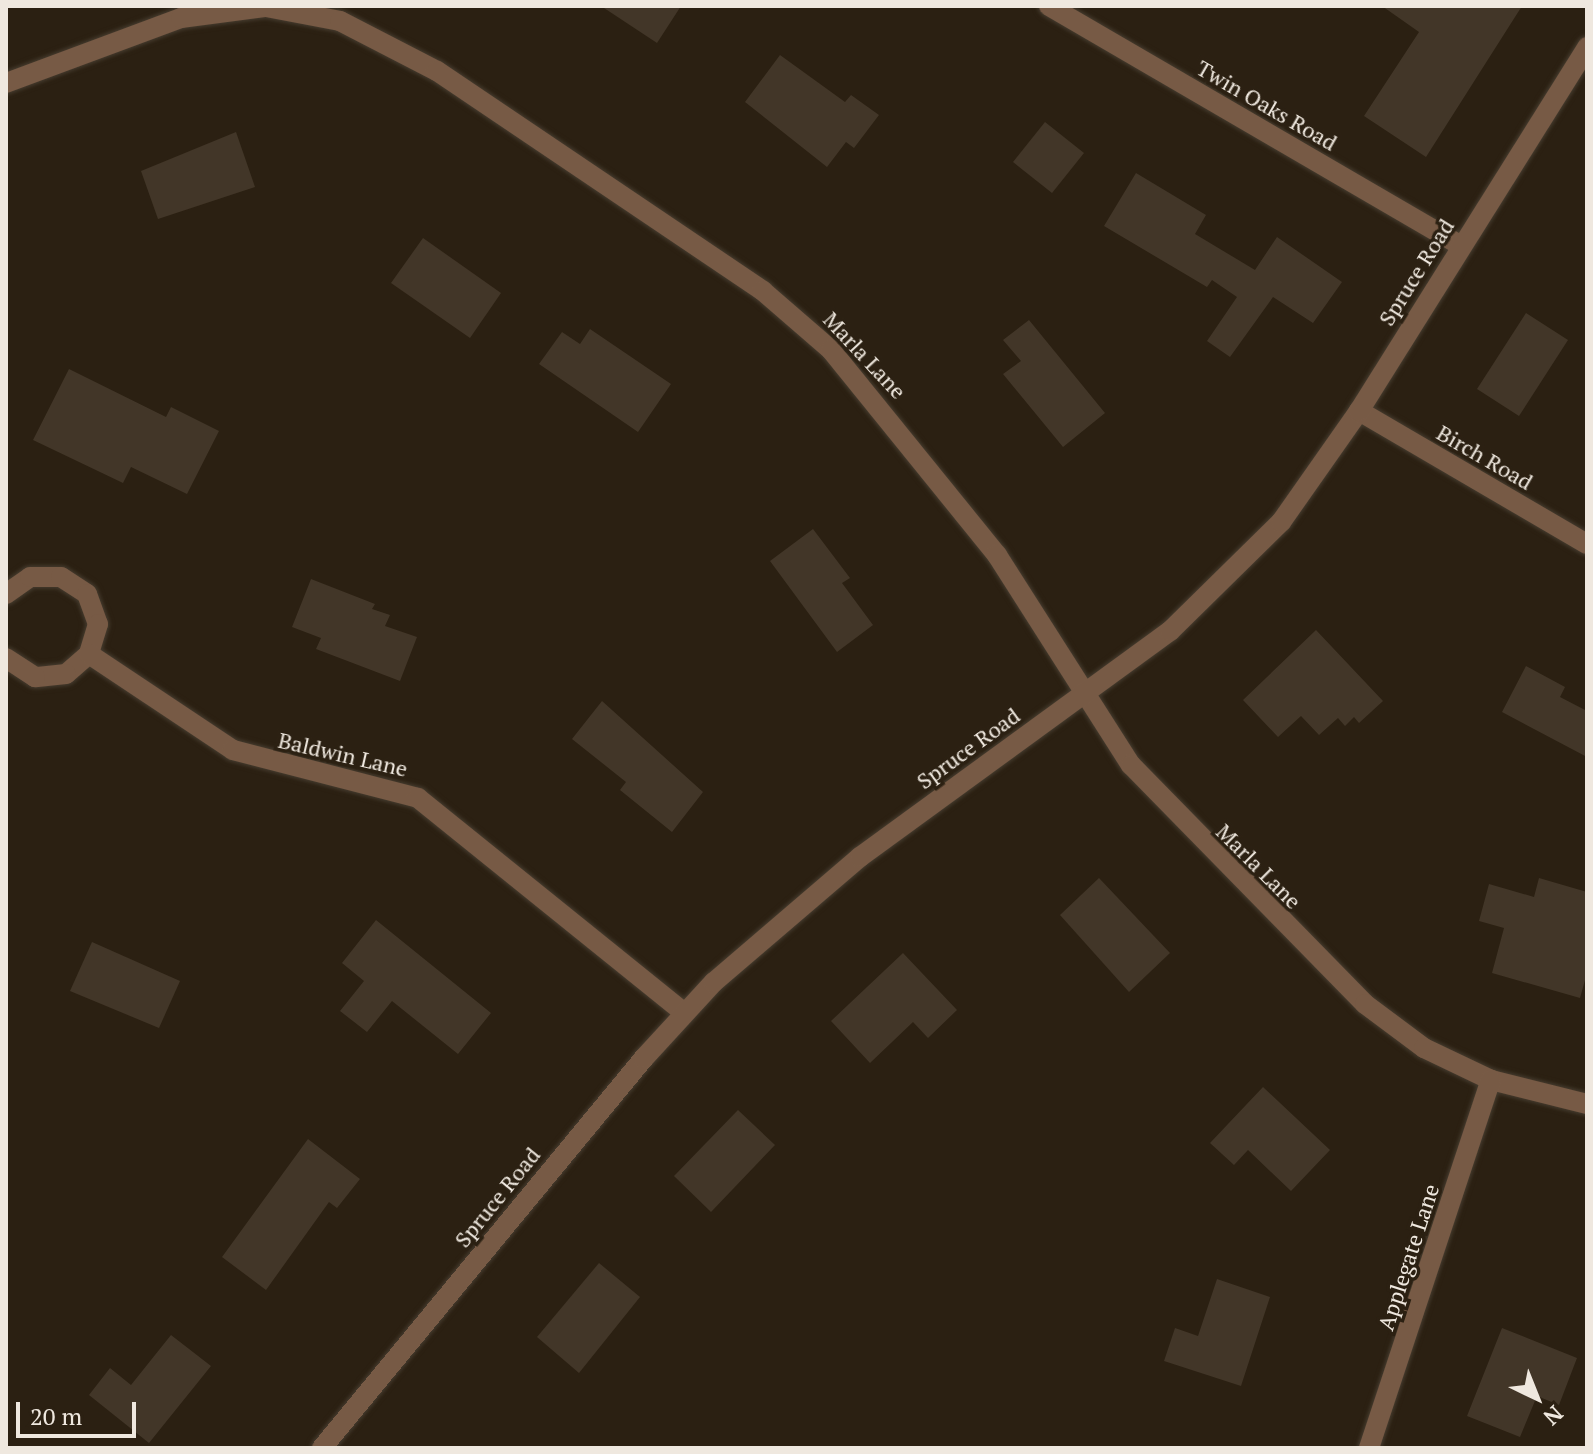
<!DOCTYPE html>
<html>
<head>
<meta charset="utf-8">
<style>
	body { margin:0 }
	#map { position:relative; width:1593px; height:1454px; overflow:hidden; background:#2b2012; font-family:"PT Serif",serif }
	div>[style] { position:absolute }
	.building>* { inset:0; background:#423628 }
	.roads { filter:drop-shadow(0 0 2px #463c2f) drop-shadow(0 0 2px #463c2f) }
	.minor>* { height:20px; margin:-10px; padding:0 10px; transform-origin:10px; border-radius:10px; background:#775a45 }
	span { translate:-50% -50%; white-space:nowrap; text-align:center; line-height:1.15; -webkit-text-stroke:7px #2b2012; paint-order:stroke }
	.street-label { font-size:22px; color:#efe8df }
	.frame { position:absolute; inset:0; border:8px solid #efe8df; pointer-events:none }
	.north { position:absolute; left:1497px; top:1358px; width:80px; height:80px; -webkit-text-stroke:6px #2b2012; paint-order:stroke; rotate:137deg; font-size:22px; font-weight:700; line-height:32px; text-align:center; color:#efe8df }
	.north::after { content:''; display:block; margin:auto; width:28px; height:36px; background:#efe8df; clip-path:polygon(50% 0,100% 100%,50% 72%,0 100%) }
	.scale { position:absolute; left:16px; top:1402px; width:120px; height:36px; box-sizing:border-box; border:4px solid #efe8df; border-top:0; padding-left:10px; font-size:24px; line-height:28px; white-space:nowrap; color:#efe8df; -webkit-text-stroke:6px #2b2012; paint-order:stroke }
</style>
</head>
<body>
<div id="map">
	<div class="building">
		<div style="clip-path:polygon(601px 6px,681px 6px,657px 43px)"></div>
		<div style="clip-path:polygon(1382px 6px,1522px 6px,1426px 157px,1364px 116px,1419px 32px)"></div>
		<div style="clip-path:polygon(780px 55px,845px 102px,851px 95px,879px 115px,854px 148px,846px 142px,827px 167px,745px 102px)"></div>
		<div style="clip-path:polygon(1045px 122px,1084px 153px,1052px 193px,1013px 162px)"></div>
		<div style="clip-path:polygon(236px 132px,255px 187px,158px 219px,141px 171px)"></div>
		<div style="clip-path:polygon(1136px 173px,1206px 215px,1195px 234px,1255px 270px,1277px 237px,1342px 282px,1313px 323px,1273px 297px,1230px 357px,1207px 341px,1237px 297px,1212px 280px,1207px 287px,1104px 226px)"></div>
		<div style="clip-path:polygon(423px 238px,501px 293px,470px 338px,391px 283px)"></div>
		<div style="clip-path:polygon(1526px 313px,1568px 340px,1519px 416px,1477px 389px)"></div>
		<div style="clip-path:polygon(1029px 320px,1105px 413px,1063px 447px,1003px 374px,1021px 361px,1003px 340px)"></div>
		<div style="clip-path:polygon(590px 329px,671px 384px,638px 432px,539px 364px,562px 332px,580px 344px)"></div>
		<div style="clip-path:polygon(69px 369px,166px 417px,171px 407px,219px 431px,187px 494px,131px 467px,123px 483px,33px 440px)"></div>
		<div style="clip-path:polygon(813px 529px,850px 578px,842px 583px,873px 625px,837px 652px,770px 561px)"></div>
		<div style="clip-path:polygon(311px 579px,375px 604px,372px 609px,390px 615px,385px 626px,417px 637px,400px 681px,316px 649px,321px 638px,292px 627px)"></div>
		<div style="clip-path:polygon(1316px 630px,1383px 701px,1359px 723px,1354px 717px,1345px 726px,1338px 718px,1319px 735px,1301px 716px,1278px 737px,1243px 700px)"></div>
		<div style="clip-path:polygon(1526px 666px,1565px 687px,1560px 697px,1587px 711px,1587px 757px,1502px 712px)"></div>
		<div style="clip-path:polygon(602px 701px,703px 792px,672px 832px,620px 790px,626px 782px,572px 739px)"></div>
		<div style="clip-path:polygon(1099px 878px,1170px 953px,1129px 992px,1060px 915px)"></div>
		<div style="clip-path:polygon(1539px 878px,1587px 892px,1587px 973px,1580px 998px,1492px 973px,1504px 928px,1479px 921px,1489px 884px,1534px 897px)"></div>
		<div style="clip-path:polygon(376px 920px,491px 1013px,458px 1054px,392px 1001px,367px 1032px,340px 1011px,364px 981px,342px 963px)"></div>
		<div style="clip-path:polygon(92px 942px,180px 981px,159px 1028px,70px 991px)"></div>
		<div style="clip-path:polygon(903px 953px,957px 1010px,928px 1038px,913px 1022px,870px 1063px,831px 1021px)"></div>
		<div style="clip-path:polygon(1263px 1087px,1330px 1150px,1291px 1191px,1248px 1150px,1234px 1165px,1210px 1143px)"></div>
		<div style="clip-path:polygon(738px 1110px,775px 1145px,711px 1212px,674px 1176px)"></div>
		<div style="clip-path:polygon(308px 1139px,360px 1179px,337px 1208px,329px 1202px,266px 1290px,222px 1257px)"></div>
		<div style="clip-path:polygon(599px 1263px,640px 1297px,579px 1373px,537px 1337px)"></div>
		<div style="clip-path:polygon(1217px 1279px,1270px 1297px,1241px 1386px,1164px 1361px,1175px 1328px,1198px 1336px)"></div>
		<div style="clip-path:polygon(1502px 1328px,1577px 1358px,1559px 1405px,1537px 1396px,1520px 1437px,1467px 1416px)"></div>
		<div style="clip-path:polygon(171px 1335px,211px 1366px,149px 1443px,89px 1395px,110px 1368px,131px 1385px)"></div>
	</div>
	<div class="roads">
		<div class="minor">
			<div style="left:1049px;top:6px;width:477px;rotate:30.2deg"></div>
			<div style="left:6px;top:83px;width:187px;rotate:-20.4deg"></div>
			<div style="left:181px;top:18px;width:86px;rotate:-7.4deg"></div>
			<div style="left:266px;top:7px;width:75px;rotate:10.7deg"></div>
			<div style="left:340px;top:21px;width:109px;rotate:27.3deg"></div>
			<div style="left:437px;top:71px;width:393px;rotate:34deg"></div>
			<div style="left:763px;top:291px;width:90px;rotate:40.9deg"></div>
			<div style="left:831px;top:350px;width:264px;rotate:51deg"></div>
			<div style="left:997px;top:555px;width:249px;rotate:57.5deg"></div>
			<div style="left:1131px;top:765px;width:334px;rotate:45.6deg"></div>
			<div style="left:1365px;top:1004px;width:74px;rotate:36.7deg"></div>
			<div style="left:1424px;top:1048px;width:74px;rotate:25.5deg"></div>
			<div style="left:1491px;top:1080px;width:99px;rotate:14deg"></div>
			<div style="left:1359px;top:411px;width:264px;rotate:30.3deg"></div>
			<div style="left:6px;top:594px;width:29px;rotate:-35deg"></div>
			<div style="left:30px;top:577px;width:31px"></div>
			<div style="left:61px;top:577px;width:31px;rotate:33deg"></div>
			<div style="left:87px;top:594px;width:32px;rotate:70deg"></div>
			<div style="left:98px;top:624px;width:31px;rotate:107deg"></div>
			<div style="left:89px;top:654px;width:30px;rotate:139deg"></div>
			<div style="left:66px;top:674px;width:31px;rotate:174deg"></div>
			<div style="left:35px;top:677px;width:35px;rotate:-147deg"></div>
			<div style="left:89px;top:654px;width:173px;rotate:33.7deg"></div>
			<div style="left:233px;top:750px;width:191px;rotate:14.5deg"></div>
			<div style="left:418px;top:798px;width:342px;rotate:38.9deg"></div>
			<div style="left:322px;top:1448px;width:506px;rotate:-50.46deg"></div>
			<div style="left:644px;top:1058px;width:103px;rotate:-47.4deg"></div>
			<div style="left:714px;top:982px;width:192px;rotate:-40.6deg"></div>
			<div style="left:860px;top:857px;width:384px;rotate:-36.1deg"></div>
			<div style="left:1170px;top:631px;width:156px;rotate:-44.5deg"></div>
			<div style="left:1281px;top:522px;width:136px;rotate:-54.9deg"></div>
			<div style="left:1359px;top:411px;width:430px;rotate:-57.9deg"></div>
			<div style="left:1369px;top:1448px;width:388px;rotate:-71.7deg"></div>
		</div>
	</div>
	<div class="street-label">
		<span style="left:1267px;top:105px;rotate:30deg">Twin Oaks Road</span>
		<span style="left:1416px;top:272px;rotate:-58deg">Spruce Road</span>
		<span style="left:865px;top:355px;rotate:47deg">Marla Lane</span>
		<span style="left:1485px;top:457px;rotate:30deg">Birch Road</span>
		<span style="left:968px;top:748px;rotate:-36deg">Spruce Road</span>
		<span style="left:343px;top:754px;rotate:13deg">Baldwin Lane</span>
		<span style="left:1259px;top:866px;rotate:45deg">Marla Lane</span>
		<span style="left:497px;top:1197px;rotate:-51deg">Spruce Road</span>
		<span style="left:1408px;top:1257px;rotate:-72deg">Applegate Lane</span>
	</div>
	<div class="frame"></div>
	<div class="north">N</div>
	<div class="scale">20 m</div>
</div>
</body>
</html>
